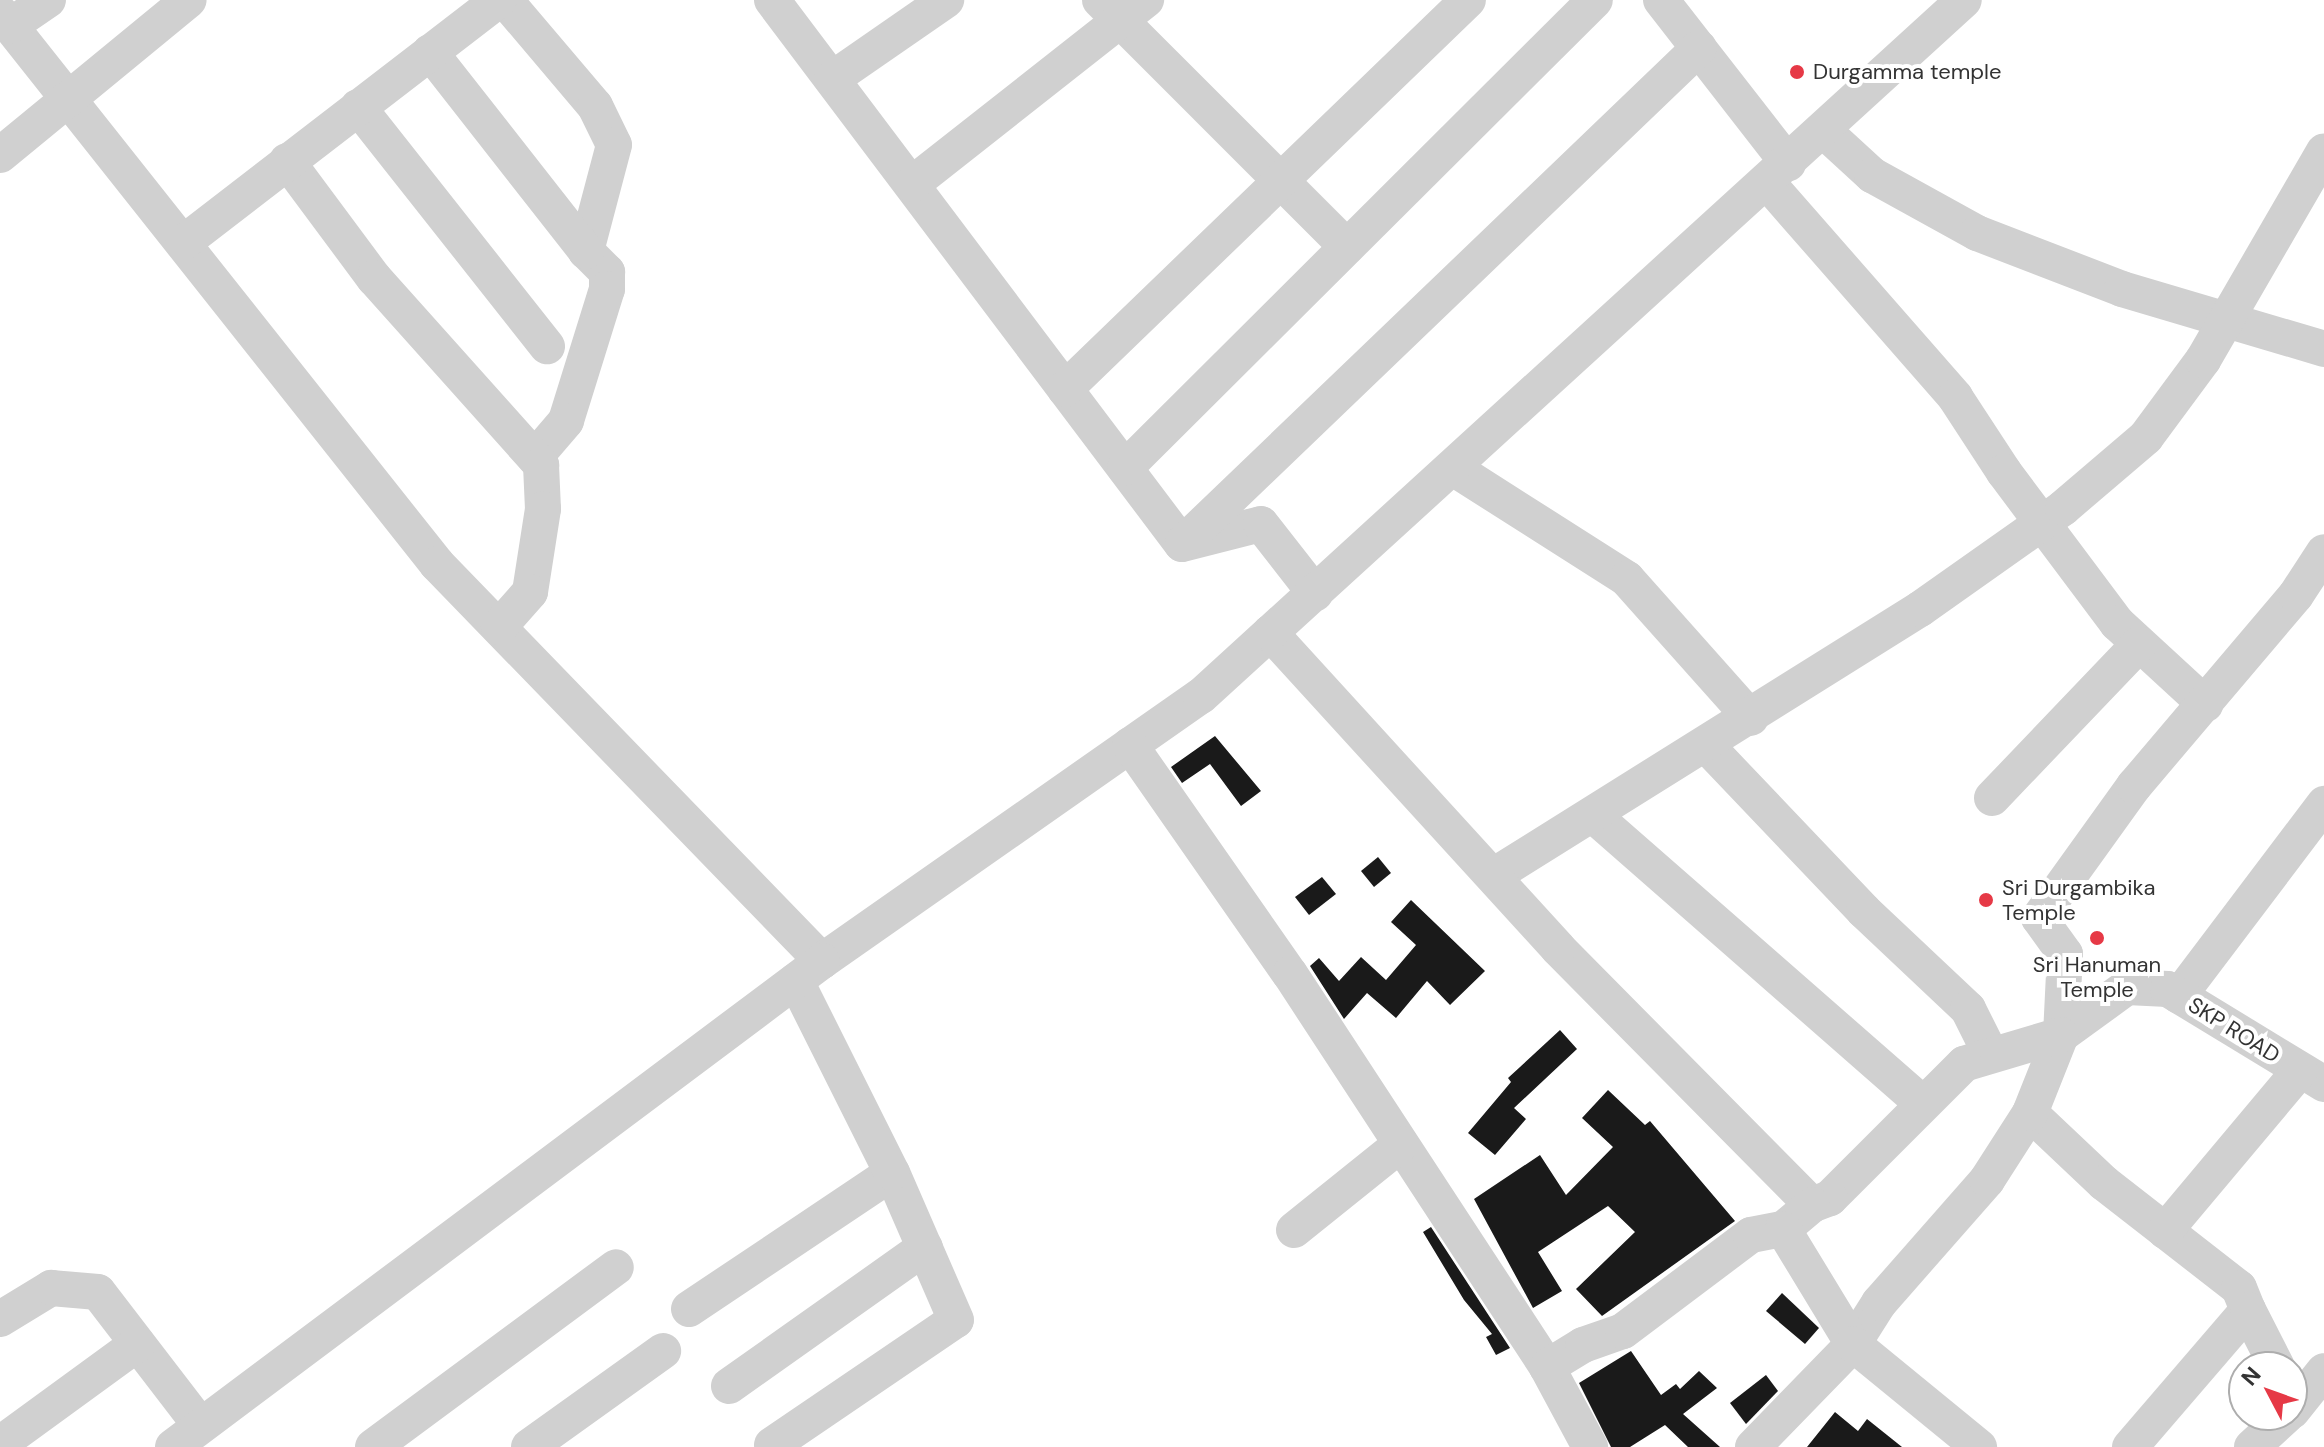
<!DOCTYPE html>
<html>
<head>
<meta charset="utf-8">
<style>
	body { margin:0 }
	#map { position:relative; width:2324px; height:1447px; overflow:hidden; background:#fff; font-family:"DM Sans",sans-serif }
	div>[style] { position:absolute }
	.building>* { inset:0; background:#1a1a1a }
	.minor>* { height:36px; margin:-18px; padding:0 18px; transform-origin:18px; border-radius:18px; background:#d0d0d0 }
	.dots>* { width:22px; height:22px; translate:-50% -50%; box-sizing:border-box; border:4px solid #fff; border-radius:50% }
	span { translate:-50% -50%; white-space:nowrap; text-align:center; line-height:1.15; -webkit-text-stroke:8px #fff; paint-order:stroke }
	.poi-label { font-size:22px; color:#333 }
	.left { translate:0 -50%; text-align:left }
	.street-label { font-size:22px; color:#333 }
	.north { position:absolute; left:2228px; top:1351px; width:80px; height:80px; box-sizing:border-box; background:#fff; border:2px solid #adadad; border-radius:50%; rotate:311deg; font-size:22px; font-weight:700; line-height:32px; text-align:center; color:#333 }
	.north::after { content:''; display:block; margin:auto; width:28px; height:36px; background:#e63946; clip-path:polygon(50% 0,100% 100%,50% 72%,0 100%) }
</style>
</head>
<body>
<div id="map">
	<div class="building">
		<div style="clip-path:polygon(1215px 736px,1261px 791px,1241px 806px,1210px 764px,1182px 783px,1171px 767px)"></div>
		<div style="clip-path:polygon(1378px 857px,1391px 873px,1374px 887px,1361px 871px)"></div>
		<div style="clip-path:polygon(1322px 877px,1336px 894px,1309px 915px,1295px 897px)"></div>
		<div style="clip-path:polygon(1411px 900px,1485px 971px,1450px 1005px,1427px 981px,1396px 1018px,1367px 993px,1344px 1019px,1310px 966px,1319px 958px,1339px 981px,1361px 957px,1386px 980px,1416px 945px,1391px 922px)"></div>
		<div style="clip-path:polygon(1560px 1030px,1577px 1049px,1514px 1108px,1526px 1119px,1495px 1155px,1468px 1133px,1511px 1082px,1508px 1078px)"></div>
		<div style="clip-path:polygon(1608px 1090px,1645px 1125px,1650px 1121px,1735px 1221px,1602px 1316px,1576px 1289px,1635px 1232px,1608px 1206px,1538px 1252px,1562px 1291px,1533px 1308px,1474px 1199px,1540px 1155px,1566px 1195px,1613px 1147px,1582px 1118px)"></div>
		<div style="clip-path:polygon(1431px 1227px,1510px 1348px,1496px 1355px,1486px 1337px,1492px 1334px,1464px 1300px,1423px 1232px)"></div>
		<div style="clip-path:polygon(1782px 1293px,1819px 1328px,1805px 1344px,1766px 1311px)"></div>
		<div style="clip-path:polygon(1631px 1351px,1661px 1395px,1676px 1384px,1680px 1389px,1699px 1371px,1717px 1388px,1683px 1414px,1720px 1447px,1688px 1447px,1665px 1425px,1630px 1447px,1611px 1447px,1579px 1383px)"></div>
		<div style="clip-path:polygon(1766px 1375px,1778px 1391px,1746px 1424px,1730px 1403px)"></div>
		<div style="clip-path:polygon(1835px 1412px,1858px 1431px,1867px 1419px,1902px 1447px,1807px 1447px)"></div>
	</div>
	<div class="minor">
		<div style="left:505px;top:0;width:139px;rotate:49.7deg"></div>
		<div style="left:595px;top:106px;width:43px;rotate:64deg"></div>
		<div style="left:614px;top:145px;width:110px;rotate:104.8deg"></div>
		<div style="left:586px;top:251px;width:30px;rotate:45deg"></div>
		<div style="left:607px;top:272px;width:17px;rotate:90deg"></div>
		<div style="left:607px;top:289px;width:138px;rotate:107.3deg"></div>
		<div style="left:566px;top:421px;width:48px;rotate:130.7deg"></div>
		<div style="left:772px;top:0;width:681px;rotate:53deg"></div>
		<div style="left:1182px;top:544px;width:81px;rotate:-14.2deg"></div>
		<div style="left:1261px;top:524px;width:88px;rotate:52deg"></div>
		<div style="left:1100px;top:0;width:349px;rotate:45deg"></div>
		<div style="left:1661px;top:0;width:207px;rotate:52.1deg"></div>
		<div style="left:0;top:13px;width:703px;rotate:51.58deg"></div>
		<div style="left:437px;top:564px;width:553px;rotate:45.88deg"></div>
		<div style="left:822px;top:961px;width:462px;rotate:-35deg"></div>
		<div style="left:1201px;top:696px;width:93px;rotate:-42.4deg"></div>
		<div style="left:10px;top:26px;width:46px;rotate:-34.4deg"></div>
		<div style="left:430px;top:52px;width:253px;rotate:51.9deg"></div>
		<div style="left:832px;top:79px;width:139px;rotate:-34.7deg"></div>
		<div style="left:358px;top:107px;width:305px;rotate:51.7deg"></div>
		<div style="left:1823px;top:130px;width:67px;rotate:42.6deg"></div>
		<div style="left:1872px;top:175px;width:120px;rotate:28.9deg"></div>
		<div style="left:1977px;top:233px;width:155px;rotate:21.1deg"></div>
		<div style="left:2122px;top:289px;width:211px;rotate:16.5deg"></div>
		<div style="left:0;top:155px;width:244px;rotate:-39.4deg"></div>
		<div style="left:287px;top:161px;width:146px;rotate:53.4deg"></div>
		<div style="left:374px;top:278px;width:251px;rotate:48.2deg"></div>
		<div style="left:541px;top:465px;width:44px;rotate:87.4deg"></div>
		<div style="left:543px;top:509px;width:84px;rotate:98.9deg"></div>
		<div style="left:530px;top:592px;width:47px;rotate:131.5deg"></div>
		<div style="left:1767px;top:182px;width:286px;rotate:48.8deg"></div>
		<div style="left:1955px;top:397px;width:90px;rotate:56.8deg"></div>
		<div style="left:2004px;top:472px;width:189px;rotate:53.2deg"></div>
		<div style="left:2117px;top:623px;width:120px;rotate:42.6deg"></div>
		<div style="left:912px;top:184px;width:298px;rotate:-38.2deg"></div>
		<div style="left:183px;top:243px;width:399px;rotate:-37.6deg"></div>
		<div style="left:1065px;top:389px;width:560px;rotate:-43.99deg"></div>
		<div style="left:1125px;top:468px;width:663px;rotate:-44.88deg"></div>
		<div style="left:1453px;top:468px;width:206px;rotate:32.5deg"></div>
		<div style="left:1627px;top:579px;width:186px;rotate:48.3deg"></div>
		<div style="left:1183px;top:543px;width:715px;rotate:-43.81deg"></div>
		<div style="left:1130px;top:745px;width:279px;rotate:55.1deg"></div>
		<div style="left:1290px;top:974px;width:470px;rotate:56.8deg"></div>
		<div style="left:1547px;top:1367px;width:91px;rotate:61.7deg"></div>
		<div style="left:1707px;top:746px;width:228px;rotate:46.4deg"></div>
		<div style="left:1864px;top:911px;width:143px;rotate:43.3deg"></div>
		<div style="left:1968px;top:1009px;width:51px;rotate:63.4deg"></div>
		<div style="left:1992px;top:798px;width:213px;rotate:-46.3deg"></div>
		<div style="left:1593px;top:815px;width:437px;rotate:41.2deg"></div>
		<div style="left:1493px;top:876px;width:504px;rotate:-32.02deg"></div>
		<div style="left:1920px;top:609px;width:175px;rotate:-35.2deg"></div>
		<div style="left:2063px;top:508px;width:109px;rotate:-40.5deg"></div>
		<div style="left:2146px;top:437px;width:96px;rotate:-53.5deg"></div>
		<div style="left:2203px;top:360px;width:241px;rotate:-59.9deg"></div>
		<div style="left:2179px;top:996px;width:241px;rotate:-52.9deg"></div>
		<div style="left:2061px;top:1035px;width:81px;rotate:-87.2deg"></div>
		<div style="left:2065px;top:954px;width:44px;rotate:-125.8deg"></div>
		<div style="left:2039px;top:918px;width:163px;rotate:-54.3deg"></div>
		<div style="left:2134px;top:786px;width:250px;rotate:-49.7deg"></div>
		<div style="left:2296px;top:595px;width:51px;rotate:-56.9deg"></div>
		<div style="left:2061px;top:1035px;width:82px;rotate:-36deg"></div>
		<div style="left:2127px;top:987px;width:41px;rotate:2.8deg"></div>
		<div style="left:2168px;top:989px;width:183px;rotate:31.3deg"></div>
		<div style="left:2030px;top:1113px;width:102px;rotate:43.4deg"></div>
		<div style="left:2104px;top:1183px;width:171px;rotate:37.9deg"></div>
		<div style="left:2239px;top:1288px;width:24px;rotate:68deg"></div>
		<div style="left:2248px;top:1310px;width:181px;rotate:130.7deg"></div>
		<div style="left:1812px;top:1205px;width:361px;rotate:-134.7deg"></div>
		<div style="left:1558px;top:948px;width:427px;rotate:-132.4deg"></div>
		<div style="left:1270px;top:633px;width:939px;rotate:-42.37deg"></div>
		<div style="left:1294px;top:1230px;width:137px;rotate:-38.8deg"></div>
		<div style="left:2165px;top:1231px;width:210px;rotate:-50deg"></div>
		<div style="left:689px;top:1309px;width:244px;rotate:-33.8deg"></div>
		<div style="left:2248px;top:1310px;width:64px;rotate:63deg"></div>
		<div style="left:0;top:1319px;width:60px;rotate:-31.3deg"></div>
		<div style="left:51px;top:1288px;width:47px;rotate:4.9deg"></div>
		<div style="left:98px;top:1292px;width:168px;rotate:52.5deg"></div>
		<div style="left:1547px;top:1367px;width:42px;rotate:-31.4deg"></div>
		<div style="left:1583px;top:1345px;width:42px;rotate:-19.3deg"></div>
		<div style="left:1623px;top:1331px;width:160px;rotate:-36.9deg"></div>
		<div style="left:1751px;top:1235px;width:33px;rotate:-11deg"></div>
		<div style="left:729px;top:1386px;width:240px;rotate:-35.3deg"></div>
		<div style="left:2292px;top:1411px;width:51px;rotate:-51.3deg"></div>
		<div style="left:0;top:1444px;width:170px;rotate:-36.1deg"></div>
		<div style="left:772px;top:1445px;width:222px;rotate:-34.2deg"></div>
		<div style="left:956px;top:1320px;width:160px;rotate:-113.5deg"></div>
		<div style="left:892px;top:1173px;width:215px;rotate:-116.6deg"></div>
		<div style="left:173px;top:1447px;width:811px;rotate:-36.83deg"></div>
		<div style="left:373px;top:1447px;width:302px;rotate:-36.5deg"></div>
		<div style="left:529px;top:1447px;width:165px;rotate:-35.6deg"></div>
		<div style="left:1753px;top:1447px;width:144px;rotate:-45.8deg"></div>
		<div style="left:1853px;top:1344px;width:49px;rotate:-57.6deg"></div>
		<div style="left:1879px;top:1303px;width:164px;rotate:-48.7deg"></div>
		<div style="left:1987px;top:1180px;width:80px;rotate:-57.3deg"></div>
		<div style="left:2030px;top:1113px;width:84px;rotate:-68.3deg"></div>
		<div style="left:2061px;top:1035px;width:101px;rotate:163.4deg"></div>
		<div style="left:1964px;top:1064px;width:190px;rotate:135deg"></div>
		<div style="left:1830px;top:1198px;width:19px;rotate:159deg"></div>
		<div style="left:1812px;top:1205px;width:38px;rotate:140deg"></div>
		<div style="left:1783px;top:1229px;width:135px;rotate:58.7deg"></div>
		<div style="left:1853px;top:1344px;width:163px;rotate:39.3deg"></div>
		<div style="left:2252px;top:1447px;width:47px;rotate:-42.4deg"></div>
	</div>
	<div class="dots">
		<div style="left:1797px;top:72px;background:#e63946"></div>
		<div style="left:1986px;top:900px;background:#e63946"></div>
		<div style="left:2097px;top:938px;background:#e63946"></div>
	</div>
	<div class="poi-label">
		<span class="left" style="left:1813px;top:72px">Durgamma temple</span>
		<span class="left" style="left:2002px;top:900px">Sri Durgambika<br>Temple</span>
		<span style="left:2097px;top:977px">Sri Hanuman<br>Temple</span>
	</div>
	<div class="street-label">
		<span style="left:2234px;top:1030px;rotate:32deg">SKP ROAD</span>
	</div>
	<div class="north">N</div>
</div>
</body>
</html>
